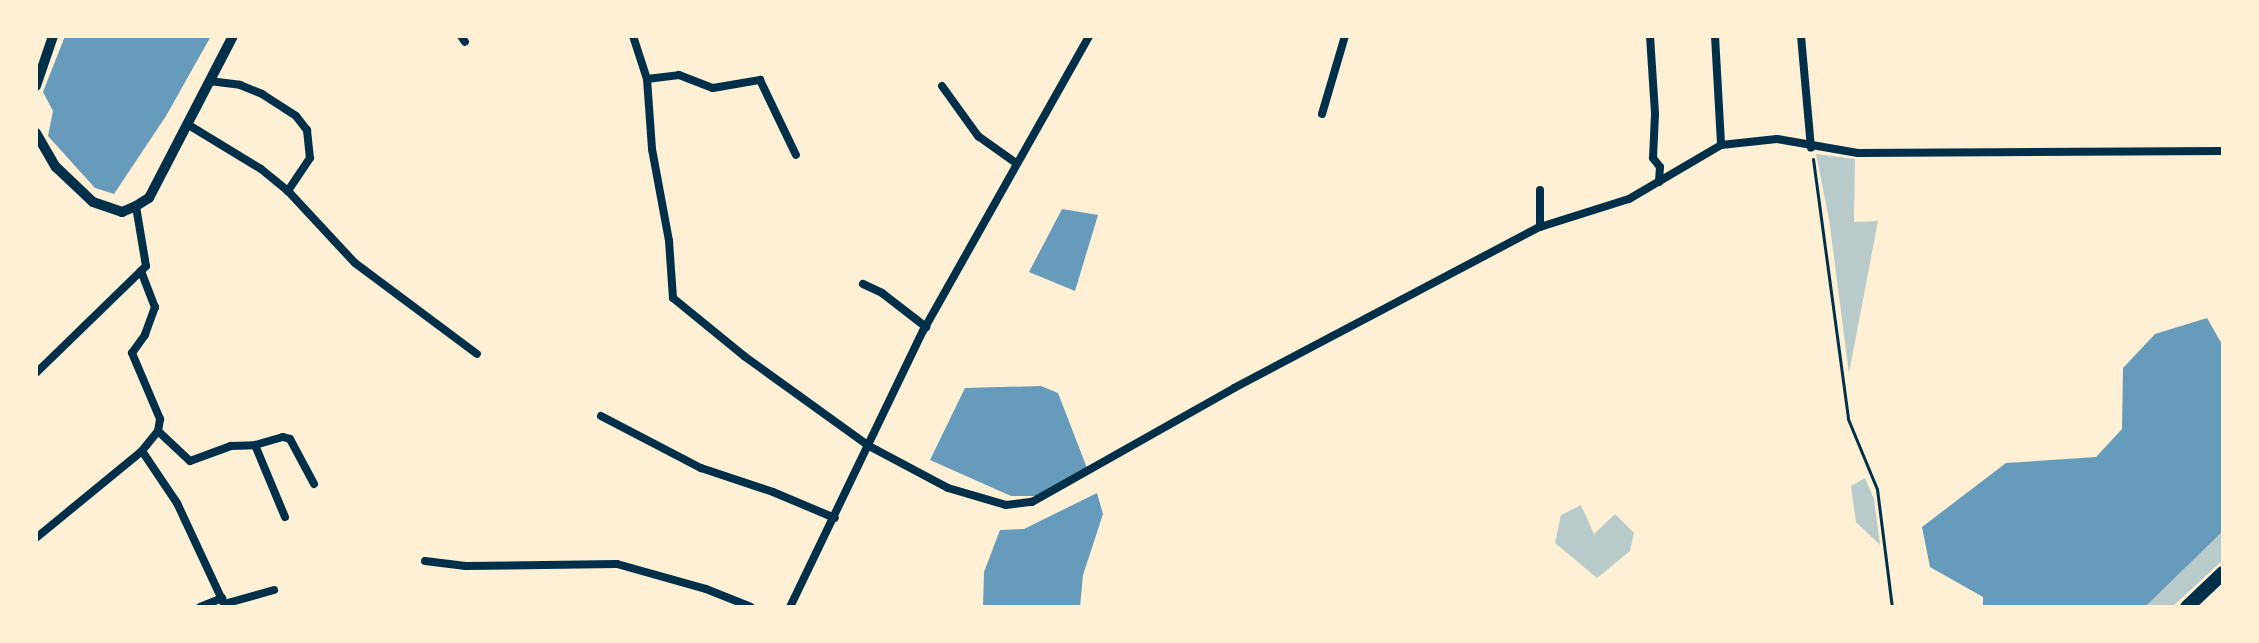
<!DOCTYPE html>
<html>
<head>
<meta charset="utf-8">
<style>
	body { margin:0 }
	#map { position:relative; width:2259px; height:643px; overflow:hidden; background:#fdf0d5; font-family:"Asap Condensed",sans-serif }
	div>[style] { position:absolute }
	.green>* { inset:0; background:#b9caca }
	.water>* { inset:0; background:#669bbc }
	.path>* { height:3px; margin:-1.5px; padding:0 1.5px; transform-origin:1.5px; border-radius:1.5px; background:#003049 }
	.minor>* { height:8px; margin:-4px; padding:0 4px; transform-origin:4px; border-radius:4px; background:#003049 }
	.tertiary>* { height:10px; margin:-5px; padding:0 5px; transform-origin:5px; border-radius:5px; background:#003049 }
	.primary>* { height:14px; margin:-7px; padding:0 7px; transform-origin:7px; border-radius:7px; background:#003049 }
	span { translate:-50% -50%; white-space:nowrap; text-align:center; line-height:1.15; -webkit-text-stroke:7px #fdf0d5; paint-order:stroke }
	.frame { position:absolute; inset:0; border:38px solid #fdf0d5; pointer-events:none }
</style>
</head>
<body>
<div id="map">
	<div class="green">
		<div style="clip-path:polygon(1816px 154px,1855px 159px,1854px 222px,1878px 221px,1849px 373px,1829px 219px)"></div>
		<div style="clip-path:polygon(1865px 478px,1874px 499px,1880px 545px,1856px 522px,1851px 486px)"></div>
		<div style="clip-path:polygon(1581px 505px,1594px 534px,1615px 514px,1634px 533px,1630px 551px,1597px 578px,1555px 543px,1561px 515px)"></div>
		<div style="clip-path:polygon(2223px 531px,2223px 560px,2172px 607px,2145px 607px)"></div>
	</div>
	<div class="water">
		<div style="clip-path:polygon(65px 36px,211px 36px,166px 116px,114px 194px,95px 188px,48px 136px,53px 111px,43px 92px)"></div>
		<div style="clip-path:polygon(1062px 209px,1098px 215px,1075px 291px,1029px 272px)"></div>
		<div style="clip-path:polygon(2207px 318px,2223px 346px,2223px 531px,2145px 607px,1983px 607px,1983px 597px,1930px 567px,1922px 527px,2006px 463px,2096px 457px,2122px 429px,2123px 368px,2155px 334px)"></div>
		<div style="clip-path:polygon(1041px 386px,1058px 393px,1087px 468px,1038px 496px,1011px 496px,930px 460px,965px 388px)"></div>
		<div style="clip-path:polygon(1097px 493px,1103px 514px,1083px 575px,1080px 607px,983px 607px,984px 572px,1000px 530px,1024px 529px)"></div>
	</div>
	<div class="path">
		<div style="left:1813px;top:159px;width:262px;rotate:82.3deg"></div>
		<div style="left:1848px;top:419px;width:76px;rotate:67.5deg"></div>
		<div style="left:1877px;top:489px;width:119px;rotate:82.8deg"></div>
	</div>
	<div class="minor">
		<div style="left:461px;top:36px;width:7px;rotate:56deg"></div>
		<div style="left:633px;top:36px;width:45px;rotate:72deg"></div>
		<div style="left:647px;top:79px;width:70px;rotate:85.9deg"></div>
		<div style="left:652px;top:149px;width:94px;rotate:79.5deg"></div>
		<div style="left:669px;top:241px;width:57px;rotate:86deg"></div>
		<div style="left:673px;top:298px;width:92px;rotate:39.2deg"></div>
		<div style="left:744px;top:356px;width:154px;rotate:35.8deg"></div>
		<div style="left:869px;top:446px;width:89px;rotate:28deg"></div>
		<div style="left:948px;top:488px;width:60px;rotate:16.3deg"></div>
		<div style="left:1006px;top:505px;width:26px;rotate:-7deg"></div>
		<div style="left:1032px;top:502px;width:232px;rotate:-29.4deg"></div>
		<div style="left:1234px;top:388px;width:346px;rotate:-27.8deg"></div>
		<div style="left:1540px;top:227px;width:93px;rotate:-17.5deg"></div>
		<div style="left:1629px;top:199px;width:107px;rotate:-30.4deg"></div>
		<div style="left:1721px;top:145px;width:56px;rotate:-6.1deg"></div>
		<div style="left:1777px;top:139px;width:82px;rotate:9.8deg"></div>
		<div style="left:1858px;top:153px;width:365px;rotate:-0.3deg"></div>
		<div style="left:1650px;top:36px;width:78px;rotate:86.3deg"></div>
		<div style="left:1655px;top:114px;width:44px;rotate:92.6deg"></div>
		<div style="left:1653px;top:158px;width:11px;rotate:52deg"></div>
		<div style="left:1660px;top:167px;width:15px;rotate:94deg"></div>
		<div style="left:1715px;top:36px;width:109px;rotate:86.8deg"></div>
		<div style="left:1801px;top:36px;width:112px;rotate:84.9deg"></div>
		<div style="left:647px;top:79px;width:32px;rotate:-7deg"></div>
		<div style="left:679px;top:75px;width:36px;rotate:21deg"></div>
		<div style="left:713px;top:88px;width:48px;rotate:-9.7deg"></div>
		<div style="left:760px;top:80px;width:83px;rotate:64.4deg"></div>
		<div style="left:209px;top:81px;width:31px;rotate:7deg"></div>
		<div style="left:240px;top:85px;width:24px;rotate:22deg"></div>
		<div style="left:262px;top:94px;width:40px;rotate:32.9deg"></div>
		<div style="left:296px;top:116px;width:18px;rotate:52deg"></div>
		<div style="left:307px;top:130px;width:28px;rotate:84deg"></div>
		<div style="left:310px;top:158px;width:40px;rotate:124deg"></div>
		<div style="left:942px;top:86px;width:62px;rotate:54.2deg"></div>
		<div style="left:978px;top:136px;width:47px;rotate:35.4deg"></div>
		<div style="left:1322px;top:114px;width:81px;rotate:-73.6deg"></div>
		<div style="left:187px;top:124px;width:87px;rotate:31.3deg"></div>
		<div style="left:261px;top:169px;width:35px;rotate:39deg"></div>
		<div style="left:288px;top:191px;width:98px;rotate:47.1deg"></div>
		<div style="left:355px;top:263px;width:152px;rotate:36.7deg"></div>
		<div style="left:1540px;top:190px;width:37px;rotate:90deg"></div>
		<div style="left:141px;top:271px;width:39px;rotate:69deg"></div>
		<div style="left:155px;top:307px;width:30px;rotate:110deg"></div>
		<div style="left:145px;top:335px;width:22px;rotate:126deg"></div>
		<div style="left:132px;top:353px;width:72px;rotate:67deg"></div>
		<div style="left:160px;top:419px;width:12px;rotate:99deg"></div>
		<div style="left:158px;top:431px;width:26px;rotate:129deg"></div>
		<div style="left:863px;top:284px;width:21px;rotate:25deg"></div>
		<div style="left:882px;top:293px;width:56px;rotate:37.7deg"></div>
		<div style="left:36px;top:373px;width:153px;rotate:-44.2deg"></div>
		<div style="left:146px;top:266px;width:61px;rotate:-99.5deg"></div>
		<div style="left:601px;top:416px;width:113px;rotate:27.5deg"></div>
		<div style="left:701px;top:468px;width:76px;rotate:18.4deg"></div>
		<div style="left:773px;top:492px;width:67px;rotate:22.8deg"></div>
		<div style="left:158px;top:431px;width:44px;rotate:43.2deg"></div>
		<div style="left:190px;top:461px;width:44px;rotate:-20.1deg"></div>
		<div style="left:231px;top:446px;width:24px;rotate:-2deg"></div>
		<div style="left:255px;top:445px;width:78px;rotate:67.4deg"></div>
		<div style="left:255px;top:445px;width:29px;rotate:-16deg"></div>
		<div style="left:283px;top:437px;width:7px;rotate:16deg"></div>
		<div style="left:290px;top:439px;width:51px;rotate:61.9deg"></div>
		<div style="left:36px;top:538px;width:137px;rotate:-39.4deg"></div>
		<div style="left:142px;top:451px;width:63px;rotate:56.1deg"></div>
		<div style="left:177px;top:503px;width:111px;rotate:65deg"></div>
		<div style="left:224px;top:604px;width:52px;rotate:-15.6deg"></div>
		<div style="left:425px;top:561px;width:41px;rotate:7deg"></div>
		<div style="left:466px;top:566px;width:151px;rotate:-0.8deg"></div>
		<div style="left:617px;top:564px;width:92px;rotate:15.7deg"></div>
		<div style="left:706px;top:589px;width:48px;rotate:21.8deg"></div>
		<div style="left:200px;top:607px;width:24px;rotate:-22deg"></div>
		<div style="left:790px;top:607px;width:306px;rotate:-64.3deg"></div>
		<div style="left:923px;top:331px;width:338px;rotate:-60.6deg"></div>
	</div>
	<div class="tertiary">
		<div style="left:36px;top:86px;width:53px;rotate:-71.2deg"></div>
		<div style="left:36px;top:133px;width:39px;rotate:60deg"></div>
		<div style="left:56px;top:167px;width:51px;rotate:43.4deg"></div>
		<div style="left:93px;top:202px;width:31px;rotate:19deg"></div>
		<div style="left:122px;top:212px;width:15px;rotate:-23deg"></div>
		<div style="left:136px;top:206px;width:15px;rotate:-32deg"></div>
		<div style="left:149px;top:198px;width:182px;rotate:-62.6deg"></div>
	</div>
	<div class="primary">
		<div style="left:2187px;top:607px;width:50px;rotate:-43.4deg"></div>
	</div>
	<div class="frame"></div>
</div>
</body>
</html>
